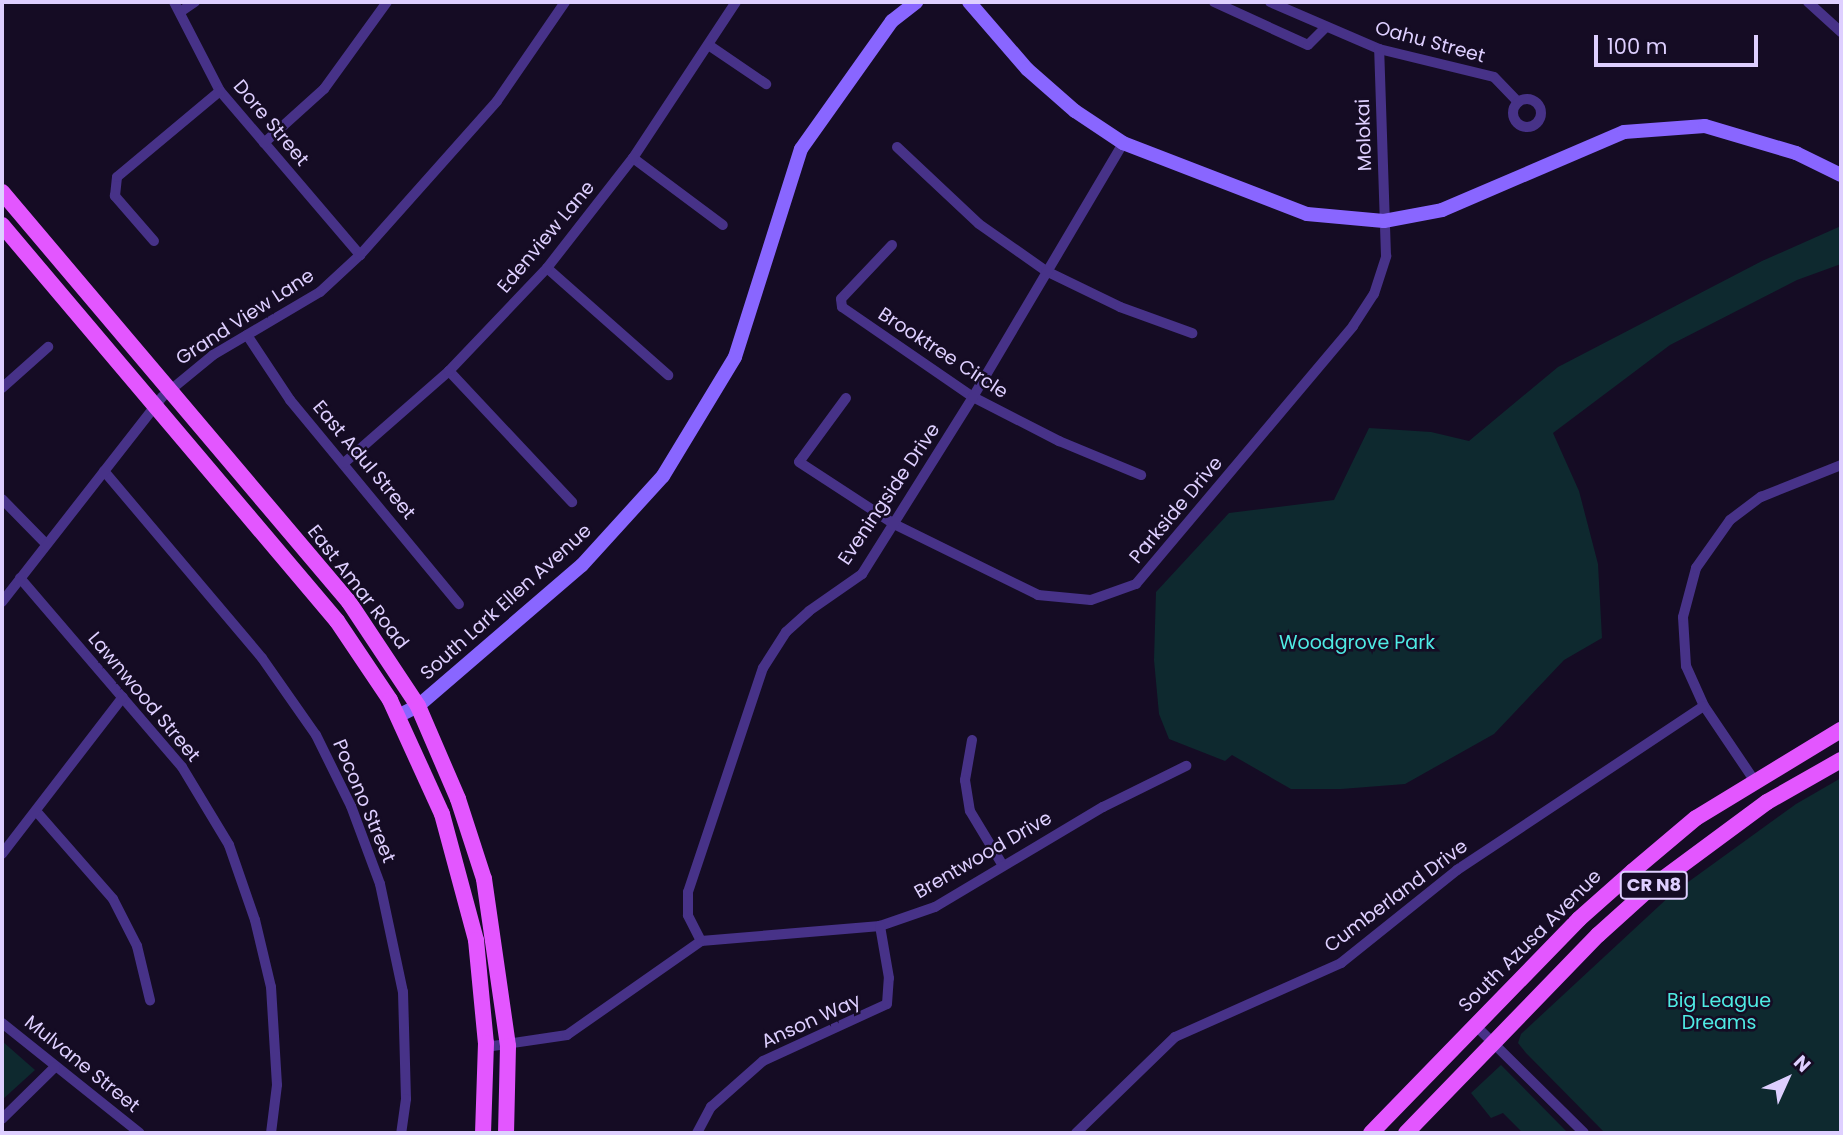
<!DOCTYPE html>
<html>
<head>
<meta charset="utf-8">
<style>
	body { margin:0 }
	#map { position:relative; width:1843px; height:1135px; overflow:hidden; background:#150c24; font-family:Poppins,sans-serif }
	div>[style] { position:absolute }
	.green>* { inset:0; background:#0e292f }
	.street>* { height:10px; margin:-5px; padding:0 5px; transform-origin:5px; border-radius:5px; background:#473288 }
	.street>.ring { margin:-5px; padding:0; box-sizing:content-box; background:none; border:10px solid #473288; border-radius:50% }
	.secondary>* { height:14px; margin:-7px; padding:0 7px; transform-origin:7px; border-radius:7px; background:#8966ff }
	.primary>* { height:16px; margin:-8px; padding:0 8px; transform-origin:8px; border-radius:8px; background:#e356ff }
	span { translate:-50% -50%; white-space:nowrap; text-align:center; line-height:1.15; -webkit-text-stroke:5px #150c24; paint-order:stroke }
	.shield-label span { padding:2px 5px; background:#150c24; border:2px solid; border-radius:5px; -webkit-text-stroke-width:0 }
	.shield-label { font-size:18px; color:#decfff; font-weight:700 }
	.street-label { font-size:19px; color:#decfff }
	.park-label { font-size:19px; color:#4febe4 }
	.frame { position:absolute; inset:0; border:4px solid #decfff; pointer-events:none }
	.north { position:absolute; left:1752px; top:1044px; width:70px; height:70px; -webkit-text-stroke:5px #150c24; paint-order:stroke; rotate:45deg; font-size:19px; font-weight:700; line-height:28px; text-align:center; color:#decfff }
	.north::after { content:''; display:block; margin:auto; width:24px; height:32px; background:#decfff; clip-path:polygon(50% 0,100% 100%,50% 72%,0 100%) }
	.scale { position:absolute; left:1594px; top:35px; width:164px; height:32px; box-sizing:border-box; border:4px solid #decfff; border-top:0; padding-left:9px; font-size:21px; line-height:24px; white-space:nowrap; color:#decfff; -webkit-text-stroke:5px #150c24; paint-order:stroke }
</style>
</head>
<body>
<div id="map">
	<div class="green">
		<div style="clip-path:polygon(1841px 226px,1841px 264px,1797px 280px,1670px 345px,1553px 433px,1579px 491px,1598px 564px,1602px 638px,1564px 660px,1494px 734px,1405px 784px,1341px 789px,1291px 789px,1232px 755px,1225px 761px,1169px 739px,1159px 714px,1154px 660px,1156px 592px,1229px 513px,1334px 500px,1369px 428px,1431px 432px,1469px 441px,1558px 367px,1762px 261px)"></div>
		<div style="clip-path:polygon(1841px 778px,1841px 1133px,1605px 1133px,1526px 1053px,1518px 1043px,1521px 1034px,1673px 893px,1796px 804px)"></div>
		<div style="clip-path:polygon(2px 1041px,35px 1070px,2px 1100px)"></div>
		<div style="clip-path:polygon(1501px 1065px,1568px 1133px,1523px 1133px,1503px 1113px,1491px 1118px,1471px 1093px)"></div>
	</div>
	<div class="street">
		<div style="left:174px;top:2px;width:100px;rotate:62.7deg"></div>
		<div style="left:220px;top:91px;width:216px;rotate:49.5deg"></div>
		<div style="left:1214px;top:2px;width:103px;rotate:24.6deg"></div>
		<div style="left:1308px;top:45px;width:24px;rotate:-45deg"></div>
		<div style="left:1270px;top:2px;width:119px;rotate:23.3deg"></div>
		<div style="left:1379px;top:49px;width:118px;rotate:13.7deg"></div>
		<div style="left:1494px;top:77px;width:35px;rotate:46deg"></div>
		<div style="left:1808px;top:2px;width:45px;rotate:42.3deg"></div>
		<div style="left:180px;top:12px;width:18px;rotate:-34deg"></div>
		<div style="left:710px;top:46px;width:68px;rotate:34.2deg"></div>
		<div class="ring" style="left:1513px;top:99px;width:18px;height:18px"></div>
		<div style="left:264px;top:143px;width:81px;rotate:-42deg"></div>
		<div style="left:324px;top:89px;width:107px;rotate:-54.1deg"></div>
		<div style="left:897px;top:147px;width:112px;rotate:43.2deg"></div>
		<div style="left:979px;top:224px;width:82px;rotate:35deg"></div>
		<div style="left:1046px;top:271px;width:82px;rotate:25.9deg"></div>
		<div style="left:1120px;top:307px;width:77px;rotate:19.9deg"></div>
		<div style="left:633px;top:158px;width:112px;rotate:36.7deg"></div>
		<div style="left:154px;top:241px;width:60px;rotate:-130.9deg"></div>
		<div style="left:115px;top:196px;width:19px;rotate:-84deg"></div>
		<div style="left:117px;top:177px;width:134px;rotate:-39.9deg"></div>
		<div style="left:892px;top:245px;width:74px;rotate:133.4deg"></div>
		<div style="left:841px;top:299px;width:8px;rotate:83deg"></div>
		<div style="left:842px;top:307px;width:159px;rotate:34.5deg"></div>
		<div style="left:973px;top:397px;width:97px;rotate:27.1deg"></div>
		<div style="left:1059px;top:441px;width:89px;rotate:22.5deg"></div>
		<div style="left:547px;top:268px;width:162px;rotate:41.5deg"></div>
		<div style="left:247px;top:335px;width:78px;rotate:56.5deg"></div>
		<div style="left:290px;top:400px;width:265px;rotate:50.4deg"></div>
		<div style="left:449px;top:371px;width:180px;rotate:46.8deg"></div>
		<div style="left:2px;top:388px;width:62px;rotate:-41.7deg"></div>
		<div style="left:846px;top:398px;width:79px;rotate:126.3deg"></div>
		<div style="left:799px;top:462px;width:113px;rotate:33.1deg"></div>
		<div style="left:894px;top:524px;width:161px;rotate:26.2deg"></div>
		<div style="left:1038px;top:595px;width:53px;rotate:5.4deg"></div>
		<div style="left:1091px;top:600px;width:48px;rotate:-19.6deg"></div>
		<div style="left:1136px;top:584px;width:337px;rotate:-49.9deg"></div>
		<div style="left:1353px;top:326px;width:38px;rotate:-57deg"></div>
		<div style="left:1374px;top:294px;width:40px;rotate:-72deg"></div>
		<div style="left:1386px;top:256px;width:207px;rotate:-91.9deg"></div>
		<div style="left:344px;top:463px;width:140px;rotate:-41.2deg"></div>
		<div style="left:449px;top:371px;width:142px;rotate:-46.4deg"></div>
		<div style="left:547px;top:268px;width:140px;rotate:-52deg"></div>
		<div style="left:633px;top:158px;width:187px;rotate:-56.6deg"></div>
		<div style="left:104px;top:471px;width:245px;rotate:49.8deg"></div>
		<div style="left:262px;top:658px;width:94px;rotate:55deg"></div>
		<div style="left:316px;top:735px;width:79px;rotate:63.8deg"></div>
		<div style="left:351px;top:806px;width:83px;rotate:69.6deg"></div>
		<div style="left:380px;top:884px;width:110px;rotate:78deg"></div>
		<div style="left:403px;top:992px;width:107px;rotate:88.4deg"></div>
		<div style="left:406px;top:1099px;width:34px;rotate:98deg"></div>
		<div style="left:2px;top:499px;width:63px;rotate:45.6deg"></div>
		<div style="left:20px;top:578px;width:249px;rotate:49.4deg"></div>
		<div style="left:182px;top:767px;width:91px;rotate:58.9deg"></div>
		<div style="left:229px;top:845px;width:79px;rotate:70.9deg"></div>
		<div style="left:255px;top:920px;width:69px;rotate:76.6deg"></div>
		<div style="left:271px;top:987px;width:98px;rotate:86.5deg"></div>
		<div style="left:277px;top:1085px;width:48px;rotate:97.1deg"></div>
		<div style="left:2px;top:602px;width:260px;rotate:-52deg"></div>
		<div style="left:162px;top:397px;width:66px;rotate:-39.5deg"></div>
		<div style="left:213px;top:355px;width:124px;rotate:-30.5deg"></div>
		<div style="left:320px;top:292px;width:54px;rotate:-42.8deg"></div>
		<div style="left:360px;top:255px;width:206px;rotate:-48.3deg"></div>
		<div style="left:497px;top:101px;width:120px;rotate:-55.5deg"></div>
		<div style="left:972px;top:740px;width:41px;rotate:99.9deg"></div>
		<div style="left:965px;top:780px;width:31px;rotate:81deg"></div>
		<div style="left:970px;top:811px;width:62px;rotate:58.9deg"></div>
		<div style="left:1754px;top:780px;width:89px;rotate:-124deg"></div>
		<div style="left:1704px;top:706px;width:44px;rotate:-114.2deg"></div>
		<div style="left:1686px;top:666px;width:49px;rotate:-93.5deg"></div>
		<div style="left:1683px;top:617px;width:51px;rotate:-75.1deg"></div>
		<div style="left:1696px;top:568px;width:59px;rotate:-54.7deg"></div>
		<div style="left:1730px;top:520px;width:39px;rotate:-37deg"></div>
		<div style="left:1761px;top:497px;width:86px;rotate:-21.8deg"></div>
		<div style="left:36px;top:811px;width:117px;rotate:48.8deg"></div>
		<div style="left:113px;top:899px;width:53px;rotate:62.9deg"></div>
		<div style="left:137px;top:946px;width:56px;rotate:76.5deg"></div>
		<div style="left:2px;top:854px;width:198px;rotate:-52.4deg"></div>
		<div style="left:701px;top:941px;width:29px;rotate:-117deg"></div>
		<div style="left:688px;top:915px;width:23px;rotate:-90deg"></div>
		<div style="left:688px;top:892px;width:236px;rotate:-71.5deg"></div>
		<div style="left:763px;top:668px;width:43px;rotate:-57.4deg"></div>
		<div style="left:786px;top:632px;width:31px;rotate:-42deg"></div>
		<div style="left:809px;top:611px;width:65px;rotate:-34.9deg"></div>
		<div style="left:862px;top:574px;width:209px;rotate:-57.9deg"></div>
		<div style="left:973px;top:397px;width:295px;rotate:-59.4deg"></div>
		<div style="left:2px;top:1023px;width:176px;rotate:38.6deg"></div>
		<div style="left:1475px;top:1025px;width:153px;rotate:44.7deg"></div>
		<div style="left:486px;top:1047px;width:82px;rotate:-8.4deg"></div>
		<div style="left:567px;top:1035px;width:164px;rotate:-35deg"></div>
		<div style="left:701px;top:941px;width:180px;rotate:-4.8deg"></div>
		<div style="left:880px;top:926px;width:58px;rotate:-19.1deg"></div>
		<div style="left:935px;top:907px;width:196px;rotate:-30.8deg"></div>
		<div style="left:1103px;top:807px;width:93px;rotate:-26.3deg"></div>
		<div style="left:2px;top:1119px;width:74px;rotate:-44.5deg"></div>
		<div style="left:697px;top:1133px;width:30px;rotate:-62deg"></div>
		<div style="left:711px;top:1107px;width:69px;rotate:-41.5deg"></div>
		<div style="left:763px;top:1061px;width:136px;rotate:-24.7deg"></div>
		<div style="left:887px;top:1004px;width:26px;rotate:-86deg"></div>
		<div style="left:889px;top:978px;width:53px;rotate:-99.8deg"></div>
		<div style="left:1076px;top:1133px;width:138px;rotate:-44.1deg"></div>
		<div style="left:1175px;top:1037px;width:182px;rotate:-24deg"></div>
		<div style="left:1341px;top:963px;width:149px;rotate:-38.7deg"></div>
		<div style="left:1457px;top:870px;width:296px;rotate:-33.6deg"></div>
	</div>
	<div class="secondary">
		<div style="left:969px;top:2px;width:89px;rotate:49.1deg"></div>
		<div style="left:1027px;top:69px;width:64px;rotate:41.2deg"></div>
		<div style="left:1075px;top:111px;width:58px;rotate:33.7deg"></div>
		<div style="left:1123px;top:143px;width:197px;rotate:21.1deg"></div>
		<div style="left:1307px;top:214px;width:77px;rotate:5.2deg"></div>
		<div style="left:1384px;top:221px;width:59px;rotate:-10.7deg"></div>
		<div style="left:1442px;top:210px;width:198px;rotate:-23.2deg"></div>
		<div style="left:1624px;top:132px;width:81px;rotate:-4.2deg"></div>
		<div style="left:1705px;top:126px;width:95px;rotate:16.5deg"></div>
		<div style="left:1796px;top:153px;width:50px;rotate:26.1deg"></div>
		<div style="left:398px;top:716px;width:22px;rotate:-27deg"></div>
		<div style="left:418px;top:706px;width:216px;rotate:-40.7deg"></div>
		<div style="left:582px;top:565px;width:120px;rotate:-47.7deg"></div>
		<div style="left:663px;top:476px;width:139px;rotate:-58.8deg"></div>
		<div style="left:735px;top:357px;width:218px;rotate:-72.4deg"></div>
		<div style="left:801px;top:149px;width:157px;rotate:-54.6deg"></div>
		<div style="left:892px;top:21px;width:31px;rotate:-38deg"></div>
	</div>
	<div class="primary">
		<div style="left:2px;top:192px;width:537px;rotate:49.76deg"></div>
		<div style="left:349px;top:602px;width:125px;rotate:56.4deg"></div>
		<div style="left:418px;top:706px;width:101px;rotate:66.7deg"></div>
		<div style="left:458px;top:799px;width:84px;rotate:72deg"></div>
		<div style="left:484px;top:879px;width:169px;rotate:81.8deg"></div>
		<div style="left:508px;top:1046px;width:87px;rotate:91.3deg"></div>
		<div style="left:2px;top:225px;width:519px;rotate:49.77deg"></div>
		<div style="left:337px;top:621px;width:95px;rotate:56.1deg"></div>
		<div style="left:390px;top:700px;width:125px;rotate:65.5deg"></div>
		<div style="left:442px;top:814px;width:131px;rotate:74.9deg"></div>
		<div style="left:476px;top:940px;width:103px;rotate:84.5deg"></div>
		<div style="left:486px;top:1043px;width:90px;rotate:91.9deg"></div>
		<div style="left:1371px;top:1133px;width:298px;rotate:-45.8deg"></div>
		<div style="left:1579px;top:919px;width:72px;rotate:-41.6deg"></div>
		<div style="left:1633px;top:871px;width:82px;rotate:-40.1deg"></div>
		<div style="left:1696px;top:818px;width:170px;rotate:-31.3deg"></div>
		<div style="left:1406px;top:1133px;width:276px;rotate:-45.9deg"></div>
		<div style="left:1598px;top:935px;width:67px;rotate:-42deg"></div>
		<div style="left:1648px;top:890px;width:148px;rotate:-36.5deg"></div>
		<div style="left:1767px;top:802px;width:85px;rotate:-29.6deg"></div>
	</div>
	<div class="shield-label">
		<span style="left:1654px;top:885px">CR N8</span>
	</div>
	<div class="street-label">
		<span style="left:1430px;top:42px;rotate:15deg">Oahu Street</span>
		<span style="left:271px;top:123px;rotate:50deg">Dore Street</span>
		<span style="left:1364px;top:135px;rotate:-92deg">Molokai</span>
		<span style="left:546px;top:237px;rotate:-50deg">Edenview Lane</span>
		<span style="left:245px;top:317px;rotate:-33deg">Grand View Lane</span>
		<span style="left:943px;top:353px;rotate:33deg">Brooktree Circle</span>
		<span style="left:364px;top:460px;rotate:50deg">East Adul Street</span>
		<span style="left:889px;top:494px;rotate:-56deg">Eveningside Drive</span>
		<span style="left:1176px;top:510px;rotate:-50deg">Parkside Drive</span>
		<span style="left:358px;top:587px;rotate:52deg">East Amar Road</span>
		<span style="left:506px;top:602px;rotate:-42deg">South Lark Ellen Avenue</span>
		<span style="left:144px;top:697px;rotate:50deg">Lawnwood Street</span>
		<span style="left:364px;top:801px;rotate:67deg">Pocono Street</span>
		<span style="left:983px;top:855px;rotate:-30deg">Brentwood Drive</span>
		<span style="left:1396px;top:896px;rotate:-37deg">Cumberland Drive</span>
		<span style="left:1530px;top:941px;rotate:-45deg">South Azusa Avenue</span>
		<span style="left:811px;top:1021px;rotate:-24deg">Anson Way</span>
		<span style="left:82px;top:1064px;rotate:39deg">Mulvane Street</span>
	</div>
	<div class="park-label">
		<span style="left:1357px;top:643px">Woodgrove Park</span>
		<span style="left:1719px;top:1012px">Big League<br>Dreams</span>
	</div>
	<div class="frame"></div>
	<div class="north">N</div>
	<div class="scale">100 m</div>
</div>
</body>
</html>
